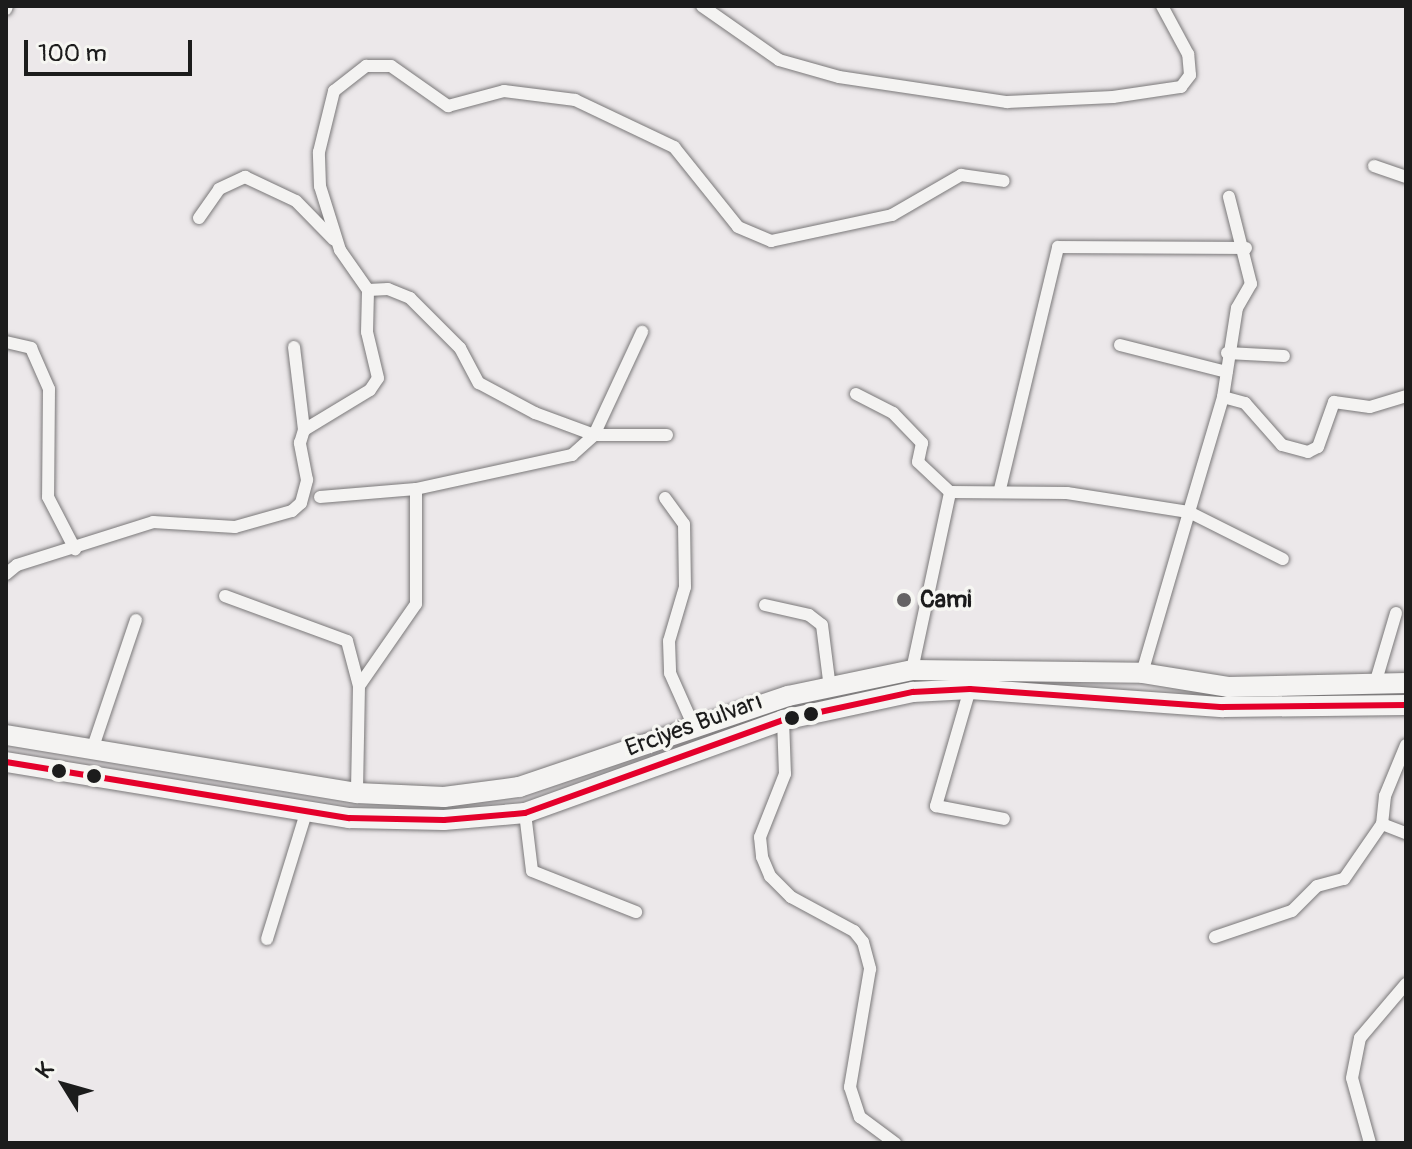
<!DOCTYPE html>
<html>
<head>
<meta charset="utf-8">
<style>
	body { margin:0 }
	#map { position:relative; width:1412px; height:1149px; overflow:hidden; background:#ece8ea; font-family:Pangolin,sans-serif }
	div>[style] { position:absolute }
	.roads { filter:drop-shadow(0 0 2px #7a7879) drop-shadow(0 0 2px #7a7879) }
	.minor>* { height:12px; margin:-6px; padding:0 6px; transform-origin:6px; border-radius:6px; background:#f4f3f2 }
	.trunk>* { height:20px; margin:-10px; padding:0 10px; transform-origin:10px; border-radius:10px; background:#f4f3f2 }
	.bus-1>* { height:6px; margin:-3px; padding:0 3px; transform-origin:3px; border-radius:3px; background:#e4002b }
	.dots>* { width:22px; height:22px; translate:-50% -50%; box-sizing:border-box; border:4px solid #f6f6f2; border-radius:50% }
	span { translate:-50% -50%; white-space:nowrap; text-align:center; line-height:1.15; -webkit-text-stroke:7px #f6f6f2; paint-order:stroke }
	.poi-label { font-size:24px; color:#1c1c1c; font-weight:700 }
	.left { translate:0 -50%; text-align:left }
	.street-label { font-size:24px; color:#1c1c1c }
	.frame { position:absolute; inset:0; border:8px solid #1c1c1c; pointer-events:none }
	.north { position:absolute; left:24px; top:1045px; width:80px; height:80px; -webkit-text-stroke:6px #f6f6f2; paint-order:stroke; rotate:307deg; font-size:22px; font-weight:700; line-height:32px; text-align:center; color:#1c1c1c }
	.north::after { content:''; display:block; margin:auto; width:28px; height:36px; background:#1c1c1c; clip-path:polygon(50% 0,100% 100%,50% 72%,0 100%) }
	.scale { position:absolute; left:24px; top:40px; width:168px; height:36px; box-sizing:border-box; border:4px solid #1c1c1c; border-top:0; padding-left:10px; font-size:24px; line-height:28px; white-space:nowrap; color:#1c1c1c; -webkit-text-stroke:6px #f6f6f2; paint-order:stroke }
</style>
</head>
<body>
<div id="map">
	<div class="roads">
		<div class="minor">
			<div style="left:702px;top:6px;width:94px;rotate:35deg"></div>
			<div style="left:779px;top:60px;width:62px;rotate:15.8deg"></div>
			<div style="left:839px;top:77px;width:170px;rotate:8.5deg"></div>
			<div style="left:1007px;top:102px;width:106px;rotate:-2.7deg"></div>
			<div style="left:1113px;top:97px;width:69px;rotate:-8.4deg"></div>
			<div style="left:1181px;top:87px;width:15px;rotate:-53deg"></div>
			<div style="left:1190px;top:75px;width:21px;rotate:-95deg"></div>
			<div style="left:1188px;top:54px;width:55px;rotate:-118.4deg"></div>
			<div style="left:6px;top:9px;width:3px;rotate:-72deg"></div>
			<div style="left:1374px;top:166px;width:34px;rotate:19deg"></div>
			<div style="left:199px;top:218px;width:35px;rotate:-55deg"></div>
			<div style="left:219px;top:189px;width:29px;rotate:-25deg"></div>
			<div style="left:245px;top:177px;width:56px;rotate:25.2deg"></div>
			<div style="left:296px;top:201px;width:54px;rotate:45.7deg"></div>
			<div style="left:368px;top:290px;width:20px;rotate:-3deg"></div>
			<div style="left:388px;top:289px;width:24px;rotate:22deg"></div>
			<div style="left:410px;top:298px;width:71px;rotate:45deg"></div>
			<div style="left:460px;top:348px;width:40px;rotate:62deg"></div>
			<div style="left:479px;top:383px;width:64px;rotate:28.2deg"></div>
			<div style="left:535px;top:413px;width:63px;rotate:20.4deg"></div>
			<div style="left:594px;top:435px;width:73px"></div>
			<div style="left:6px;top:342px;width:26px;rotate:13deg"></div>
			<div style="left:31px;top:348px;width:45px;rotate:66.3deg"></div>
			<div style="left:49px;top:389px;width:108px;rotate:90.5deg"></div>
			<div style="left:48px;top:497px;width:59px;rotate:62.6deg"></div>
			<div style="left:1120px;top:345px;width:110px;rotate:14.2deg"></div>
			<div style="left:294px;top:347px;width:84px;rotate:83.1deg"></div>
			<div style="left:1227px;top:353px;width:57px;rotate:3deg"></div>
			<div style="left:856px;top:394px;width:42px;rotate:27.2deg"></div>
			<div style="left:893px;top:413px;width:42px;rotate:46deg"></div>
			<div style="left:922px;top:443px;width:19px;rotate:102deg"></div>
			<div style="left:918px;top:462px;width:44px;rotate:43.2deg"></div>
			<div style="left:1223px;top:397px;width:23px;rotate:15deg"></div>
			<div style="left:1245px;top:403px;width:56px;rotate:48.6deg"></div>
			<div style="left:1282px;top:445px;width:27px;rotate:15deg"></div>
			<div style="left:1308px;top:452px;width:11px;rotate:-27deg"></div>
			<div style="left:1318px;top:447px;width:48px;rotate:-70.4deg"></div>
			<div style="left:1334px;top:402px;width:36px;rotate:8deg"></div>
			<div style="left:1370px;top:407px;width:38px;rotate:-17deg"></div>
			<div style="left:1000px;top:489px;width:249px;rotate:-76.5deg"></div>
			<div style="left:1058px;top:247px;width:188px;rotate:0.3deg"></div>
			<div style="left:320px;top:497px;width:96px;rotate:-4.8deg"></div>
			<div style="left:416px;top:489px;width:160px;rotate:-12.3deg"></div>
			<div style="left:572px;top:455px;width:30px;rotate:-42deg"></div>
			<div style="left:594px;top:435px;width:114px;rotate:-65deg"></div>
			<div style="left:665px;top:498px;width:32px;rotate:54deg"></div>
			<div style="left:684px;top:524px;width:63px;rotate:89.1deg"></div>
			<div style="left:685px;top:587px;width:56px;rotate:106.5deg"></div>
			<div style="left:669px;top:641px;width:32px;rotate:88deg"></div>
			<div style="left:670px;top:673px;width:59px;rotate:66deg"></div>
			<div style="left:6px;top:574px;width:14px;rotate:-39deg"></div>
			<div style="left:17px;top:565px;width:143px;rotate:-17.5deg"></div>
			<div style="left:153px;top:522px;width:82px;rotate:3.5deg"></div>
			<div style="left:235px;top:527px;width:59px;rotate:-15.7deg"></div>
			<div style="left:292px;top:511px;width:12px;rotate:-42deg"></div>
			<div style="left:301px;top:503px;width:24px;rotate:-75deg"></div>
			<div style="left:307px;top:480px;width:38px;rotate:-101deg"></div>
			<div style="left:300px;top:443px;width:14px;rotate:-73deg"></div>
			<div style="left:304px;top:430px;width:77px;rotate:-31.2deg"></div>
			<div style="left:370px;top:390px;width:14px;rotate:-56deg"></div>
			<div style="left:378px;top:378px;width:47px;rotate:-103.4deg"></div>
			<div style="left:367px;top:332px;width:42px;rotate:-88.6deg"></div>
			<div style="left:368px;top:290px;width:49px;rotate:-125deg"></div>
			<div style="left:340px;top:250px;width:67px;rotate:-107.4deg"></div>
			<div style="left:320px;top:186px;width:34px;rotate:-92deg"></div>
			<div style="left:319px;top:152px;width:63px;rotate:-76.2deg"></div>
			<div style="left:334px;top:91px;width:41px;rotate:-38deg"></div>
			<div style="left:366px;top:66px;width:25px"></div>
			<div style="left:391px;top:66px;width:70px;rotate:35.1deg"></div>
			<div style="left:448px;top:106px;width:58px;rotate:-15deg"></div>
			<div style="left:504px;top:91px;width:72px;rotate:7.2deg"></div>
			<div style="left:575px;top:100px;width:110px;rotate:25.4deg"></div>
			<div style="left:674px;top:147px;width:102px;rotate:51.3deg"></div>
			<div style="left:738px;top:227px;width:36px;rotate:23deg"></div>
			<div style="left:771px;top:241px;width:124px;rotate:-12.1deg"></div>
			<div style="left:892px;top:215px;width:80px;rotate:-30.1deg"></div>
			<div style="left:961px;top:175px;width:43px;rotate:7.9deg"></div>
			<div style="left:225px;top:596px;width:130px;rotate:20.2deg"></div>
			<div style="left:347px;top:641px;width:47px;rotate:75.1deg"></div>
			<div style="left:359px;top:686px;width:107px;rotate:91.1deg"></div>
			<div style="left:765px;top:605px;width:45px;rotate:12.8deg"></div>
			<div style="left:809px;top:615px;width:16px;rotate:38deg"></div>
			<div style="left:822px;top:625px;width:64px;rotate:82.8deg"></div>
			<div style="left:912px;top:670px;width:182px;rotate:-77.9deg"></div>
			<div style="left:950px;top:492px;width:117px;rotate:0.5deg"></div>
			<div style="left:1067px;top:493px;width:123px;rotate:8.9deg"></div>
			<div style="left:1189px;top:512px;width:120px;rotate:-73.5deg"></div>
			<div style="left:1223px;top:397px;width:90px;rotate:-81.1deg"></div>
			<div style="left:1237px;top:308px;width:28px;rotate:-60deg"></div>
			<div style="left:1251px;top:284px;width:90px;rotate:-104.2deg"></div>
			<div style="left:1142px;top:673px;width:168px;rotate:-73.7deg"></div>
			<div style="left:1189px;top:512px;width:105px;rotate:26.6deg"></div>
			<div style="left:1375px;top:684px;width:74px;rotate:-73.5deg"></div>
			<div style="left:359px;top:686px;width:100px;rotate:-55.2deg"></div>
			<div style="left:416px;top:604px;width:115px;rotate:-90deg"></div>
			<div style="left:970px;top:689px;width:122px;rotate:106.2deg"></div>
			<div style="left:936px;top:806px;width:69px;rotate:10.8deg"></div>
			<div style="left:783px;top:720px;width:54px;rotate:87.9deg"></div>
			<div style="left:785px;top:774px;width:68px;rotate:111.6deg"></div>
			<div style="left:760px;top:837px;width:20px;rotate:84deg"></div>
			<div style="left:762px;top:857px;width:21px;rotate:67deg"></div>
			<div style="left:770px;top:876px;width:30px;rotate:45deg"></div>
			<div style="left:791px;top:897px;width:72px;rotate:28.4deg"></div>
			<div style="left:854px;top:931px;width:14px;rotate:51deg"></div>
			<div style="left:863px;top:942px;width:28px;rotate:75deg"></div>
			<div style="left:870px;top:969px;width:120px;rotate:99.6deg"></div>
			<div style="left:850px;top:1087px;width:32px;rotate:72deg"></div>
			<div style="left:860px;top:1117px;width:44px;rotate:36.6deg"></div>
			<div style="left:1406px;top:745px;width:55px;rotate:112.4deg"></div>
			<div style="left:1385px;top:796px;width:28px;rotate:96deg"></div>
			<div style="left:1382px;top:824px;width:26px;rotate:21deg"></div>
			<div style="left:93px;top:747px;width:134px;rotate:-71.3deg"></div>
			<div style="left:525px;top:813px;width:58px;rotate:83.1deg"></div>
			<div style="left:532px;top:871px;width:112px;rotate:21.5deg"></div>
			<div style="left:1215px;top:937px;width:81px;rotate:-18.7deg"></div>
			<div style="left:1292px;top:911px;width:35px;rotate:-45deg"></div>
			<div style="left:1317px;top:886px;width:28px;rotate:-15deg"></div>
			<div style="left:1344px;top:879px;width:67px;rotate:-55.4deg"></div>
			<div style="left:267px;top:939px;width:135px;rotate:-72.8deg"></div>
			<div style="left:1370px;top:1143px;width:67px;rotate:-105.5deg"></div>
			<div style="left:1352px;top:1078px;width:41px;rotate:-78.7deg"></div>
			<div style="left:1360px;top:1038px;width:71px;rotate:-49.6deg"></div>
		</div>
		<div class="trunk">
			<div style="left:6px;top:735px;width:356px;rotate:9.4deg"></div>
			<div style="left:357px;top:793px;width:87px;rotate:2.6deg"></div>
			<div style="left:444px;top:797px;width:76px;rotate:-7.6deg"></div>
			<div style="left:519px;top:787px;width:284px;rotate:-18.7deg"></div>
			<div style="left:788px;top:696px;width:127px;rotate:-11.8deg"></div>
			<div style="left:912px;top:670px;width:230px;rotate:0.7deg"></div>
			<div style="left:1142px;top:673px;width:87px;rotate:9.2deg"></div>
			<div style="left:1228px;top:687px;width:178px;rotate:-1.3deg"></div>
			<div style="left:6px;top:762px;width:348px;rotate:9.3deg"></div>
			<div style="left:349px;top:818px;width:95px;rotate:1.2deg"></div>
			<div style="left:444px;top:820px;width:81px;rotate:-4.9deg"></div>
			<div style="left:525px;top:813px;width:274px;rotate:-19.8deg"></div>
			<div style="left:783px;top:720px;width:133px;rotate:-12.2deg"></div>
			<div style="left:913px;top:692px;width:57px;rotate:-3deg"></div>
			<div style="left:970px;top:689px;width:254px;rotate:4.1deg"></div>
			<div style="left:1223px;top:707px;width:183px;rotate:-0.6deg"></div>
		</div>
	</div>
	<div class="bus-1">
		<div style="left:6px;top:762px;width:348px;rotate:9.3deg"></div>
		<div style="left:349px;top:818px;width:95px;rotate:1.2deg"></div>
		<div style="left:444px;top:820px;width:81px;rotate:-4.9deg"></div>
		<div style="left:525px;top:813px;width:274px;rotate:-19.8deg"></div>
		<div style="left:783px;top:720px;width:133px;rotate:-12.2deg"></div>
		<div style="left:913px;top:692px;width:57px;rotate:-3deg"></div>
		<div style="left:970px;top:689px;width:254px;rotate:4.1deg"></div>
		<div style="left:1223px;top:707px;width:183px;rotate:-0.6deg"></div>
	</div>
	<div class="dots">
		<div style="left:904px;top:600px;background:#656364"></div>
		<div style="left:811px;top:714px;background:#1c1c1c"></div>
		<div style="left:792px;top:718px;background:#1c1c1c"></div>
		<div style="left:59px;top:771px;background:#1c1c1c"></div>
		<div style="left:94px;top:776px;background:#1c1c1c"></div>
	</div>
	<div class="poi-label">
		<span class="left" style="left:920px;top:600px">Cami</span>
	</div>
	<div class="street-label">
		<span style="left:694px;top:725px;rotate:-20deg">Erciyes Bulvarı</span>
	</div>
	<div class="frame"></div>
	<div class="north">K</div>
	<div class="scale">100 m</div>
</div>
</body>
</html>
